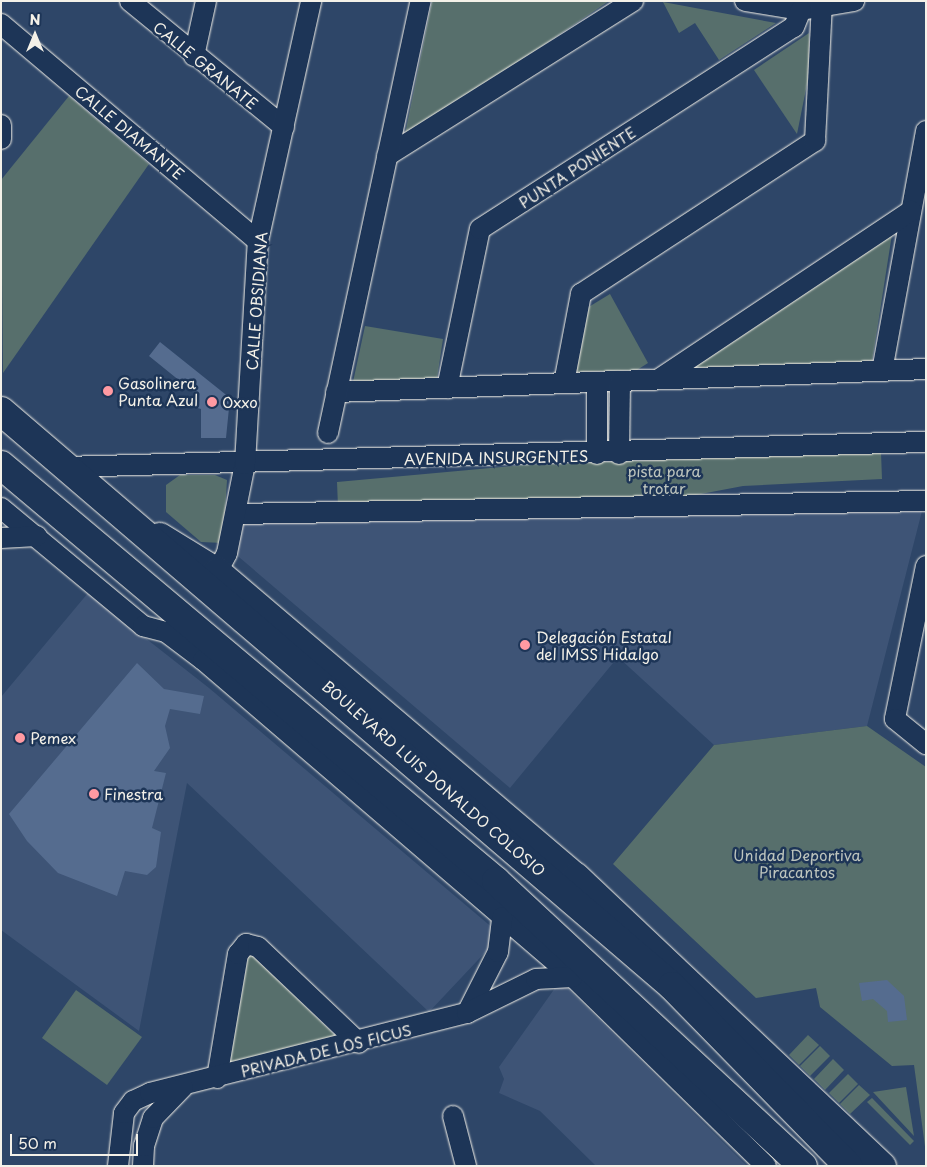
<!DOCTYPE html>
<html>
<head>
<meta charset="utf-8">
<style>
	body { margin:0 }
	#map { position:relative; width:927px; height:1167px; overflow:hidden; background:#2e4668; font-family:"Playpen Sans",sans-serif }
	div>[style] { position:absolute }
	.built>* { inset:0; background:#3e5476 }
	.green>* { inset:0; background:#576f6c }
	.building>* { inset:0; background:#556c8f }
	.roads { filter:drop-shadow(0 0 1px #f4f1e8) drop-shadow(0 0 1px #f4f1e8) }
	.street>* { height:20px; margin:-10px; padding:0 10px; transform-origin:10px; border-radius:10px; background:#1d3557 }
	.secondary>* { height:28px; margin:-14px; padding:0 14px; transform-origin:14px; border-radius:14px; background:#1d3557 }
	.primary>* { height:28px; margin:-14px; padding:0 14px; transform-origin:14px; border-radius:14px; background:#1d3557 }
	.dots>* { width:14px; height:14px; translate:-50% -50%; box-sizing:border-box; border:2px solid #1d3557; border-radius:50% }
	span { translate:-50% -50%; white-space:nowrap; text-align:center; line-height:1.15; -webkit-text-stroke:5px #1d3557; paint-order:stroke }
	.street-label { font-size:15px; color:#f4f1e8 }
	.poi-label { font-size:15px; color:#f4f1e8 }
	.left { translate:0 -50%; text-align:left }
	.park-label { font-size:15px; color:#bdc4bd }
	.frame { position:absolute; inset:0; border:2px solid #f4f1e8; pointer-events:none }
	.north { position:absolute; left:10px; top:10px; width:50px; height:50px; -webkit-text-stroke:4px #1d3557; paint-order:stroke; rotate:0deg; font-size:14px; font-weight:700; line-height:20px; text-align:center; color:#f4f1e8 }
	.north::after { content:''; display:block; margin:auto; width:18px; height:22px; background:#f4f1e8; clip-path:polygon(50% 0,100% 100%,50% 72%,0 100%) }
	.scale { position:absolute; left:10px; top:1134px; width:128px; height:22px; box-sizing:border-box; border:2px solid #f4f1e8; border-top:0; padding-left:6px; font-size:15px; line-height:18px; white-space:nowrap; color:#f4f1e8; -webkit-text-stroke:4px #1d3557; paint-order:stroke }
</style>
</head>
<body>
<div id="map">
	<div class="built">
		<div style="clip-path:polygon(922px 511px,867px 726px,714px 745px,618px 657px,510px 788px,233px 552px,246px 519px)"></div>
		<div style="clip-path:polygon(88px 593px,209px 688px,494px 929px,494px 943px,429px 1012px,187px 783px,139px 1031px,1px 930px,1px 697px)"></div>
		<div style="clip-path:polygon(560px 981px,747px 1166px,596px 1166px,540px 1111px,499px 1093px,504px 1079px,499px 1067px)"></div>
	</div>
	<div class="green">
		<div style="clip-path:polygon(432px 1px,609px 1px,404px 139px)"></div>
		<div style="clip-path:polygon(663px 2px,776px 23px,719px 60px,695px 23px,679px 33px)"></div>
		<div style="clip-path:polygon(809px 33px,809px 74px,797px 134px,754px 70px)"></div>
		<div style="clip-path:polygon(69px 96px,149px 164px,3px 373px,1px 180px)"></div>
		<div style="clip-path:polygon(892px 234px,872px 362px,688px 368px)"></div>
		<div style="clip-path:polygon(610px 294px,648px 363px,637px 370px,574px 372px,587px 308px)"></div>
		<div style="clip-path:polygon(365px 326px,443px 339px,437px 378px,353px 382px)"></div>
		<div style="clip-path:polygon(881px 452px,882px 479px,743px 486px,685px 497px,338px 507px,337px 482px,524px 465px)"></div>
		<div style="clip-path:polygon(180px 475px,215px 475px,227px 480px,223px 543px,201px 542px,166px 512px,166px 485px)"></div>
		<div style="clip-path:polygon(867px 726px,926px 767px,926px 1154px,914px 1065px,892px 1066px,820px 1007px,816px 988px,756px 998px,613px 864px,714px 745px)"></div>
		<div style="clip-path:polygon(249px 952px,336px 1036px,228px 1065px)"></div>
		<div style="clip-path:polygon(76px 990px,142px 1037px,107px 1085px,42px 1038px)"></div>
		<div style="clip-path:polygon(808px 1035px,819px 1045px,799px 1065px,789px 1055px)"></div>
		<div style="clip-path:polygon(820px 1046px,830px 1056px,810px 1076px,800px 1066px)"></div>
		<div style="clip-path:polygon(833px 1059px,844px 1070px,825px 1090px,814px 1079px)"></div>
		<div style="clip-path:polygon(848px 1074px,858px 1084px,839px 1103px,829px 1093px)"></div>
		<div style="clip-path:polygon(859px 1085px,870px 1095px,850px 1114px,840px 1104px)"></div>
		<div style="clip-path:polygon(906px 1087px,914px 1136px,873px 1092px)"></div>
		<div style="clip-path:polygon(872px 1098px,914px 1141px,910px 1145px,867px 1102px)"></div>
	</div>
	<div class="building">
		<div style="clip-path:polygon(160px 342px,230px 398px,226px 438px,201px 438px,201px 409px,194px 407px,196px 394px,149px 356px)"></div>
		<div style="clip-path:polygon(137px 663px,164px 689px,204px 696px,200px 714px,170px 709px,165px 726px,170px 748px,154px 771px,166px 773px,152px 828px,161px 832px,156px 867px,147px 875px,125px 871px,117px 896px,58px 873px,27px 841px,9px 814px)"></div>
		<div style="clip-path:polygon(887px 980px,904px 996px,907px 1020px,888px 1022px,887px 1011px,873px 999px,862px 1001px,859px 983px)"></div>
	</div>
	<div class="roads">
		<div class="street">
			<div style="left:130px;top:1px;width:199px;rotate:39.3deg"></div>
			<div style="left:745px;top:1px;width:57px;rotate:9.1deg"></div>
			<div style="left:801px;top:10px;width:54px;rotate:-9.6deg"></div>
			<div style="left:1px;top:24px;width:336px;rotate:40.2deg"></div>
			<div style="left:194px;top:56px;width:56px;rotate:-77.7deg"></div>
			<div style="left:1px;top:125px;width:14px;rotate:90deg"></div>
			<div style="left:387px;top:156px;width:291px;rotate:-32.2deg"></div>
			<div style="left:882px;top:371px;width:244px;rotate:-79.6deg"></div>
			<div style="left:659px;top:379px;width:303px;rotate:-33.7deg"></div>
			<div style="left:597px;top:382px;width:72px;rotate:90deg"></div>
			<div style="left:564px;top:383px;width:91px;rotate:-79.2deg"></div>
			<div style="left:581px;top:294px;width:280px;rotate:-33.2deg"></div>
			<div style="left:815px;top:141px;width:137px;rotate:-87.1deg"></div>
			<div style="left:447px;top:388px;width:162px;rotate:-78.3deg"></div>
			<div style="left:480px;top:229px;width:373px;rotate:-32.8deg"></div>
			<div style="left:794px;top:27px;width:18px;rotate:-68deg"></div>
			<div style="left:336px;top:392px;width:590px;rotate:-2.23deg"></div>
			<div style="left:328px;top:433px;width:442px;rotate:-77.9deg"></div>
			<div style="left:619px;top:454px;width:73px;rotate:-89.2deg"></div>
			<div style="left:66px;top:467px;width:860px;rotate:-1.67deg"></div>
			<div style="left:1px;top:508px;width:185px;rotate:39.7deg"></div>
			<div style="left:143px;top:626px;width:24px;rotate:15deg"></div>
			<div style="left:166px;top:632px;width:46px;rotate:37.1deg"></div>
			<div style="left:203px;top:660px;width:487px;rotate:40.6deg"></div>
			<div style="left:573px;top:977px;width:270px;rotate:44.4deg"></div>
			<div style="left:237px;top:514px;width:689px;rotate:-1.08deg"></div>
			<div style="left:1px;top:538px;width:36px;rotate:-3deg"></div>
			<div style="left:926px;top:566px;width:156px;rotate:101.5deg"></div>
			<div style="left:895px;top:719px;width:40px;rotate:39deg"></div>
			<div style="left:217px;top:572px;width:21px;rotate:-62deg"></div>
			<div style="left:227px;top:553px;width:91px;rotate:-78.6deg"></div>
			<div style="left:245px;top:464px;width:223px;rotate:-86.7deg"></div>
			<div style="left:258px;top:241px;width:246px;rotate:-77.5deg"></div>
			<div style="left:467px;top:1013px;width:68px;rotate:-63.1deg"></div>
			<div style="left:498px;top:952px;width:35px;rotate:-83deg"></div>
			<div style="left:217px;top:1078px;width:126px;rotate:-80.4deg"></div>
			<div style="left:238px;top:954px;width:13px;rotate:-51deg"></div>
			<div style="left:246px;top:944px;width:12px;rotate:14deg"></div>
			<div style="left:258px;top:947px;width:139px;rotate:43.5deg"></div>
			<div style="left:453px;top:1116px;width:52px;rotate:75.4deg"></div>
			<div style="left:118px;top:1166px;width:53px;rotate:-83.5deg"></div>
			<div style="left:124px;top:1113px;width:15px;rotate:-53deg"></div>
			<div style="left:133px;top:1101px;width:19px;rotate:-25deg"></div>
			<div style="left:150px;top:1093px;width:327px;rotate:-14.2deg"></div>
			<div style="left:467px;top:1013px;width:77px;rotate:-26.2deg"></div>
			<div style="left:536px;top:979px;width:37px;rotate:-3deg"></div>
			<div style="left:143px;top:1166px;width:20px;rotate:-87deg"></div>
			<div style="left:144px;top:1146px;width:29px;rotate:-72deg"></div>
			<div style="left:153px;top:1118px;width:43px;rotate:-45.9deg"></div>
		</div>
		<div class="secondary">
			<div style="left:160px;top:537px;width:67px;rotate:31.6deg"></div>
			<div style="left:217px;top:572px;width:471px;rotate:40.4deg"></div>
			<div style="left:576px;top:877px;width:421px;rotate:43.4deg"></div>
		</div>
		<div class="primary">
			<div style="left:1px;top:411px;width:884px;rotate:40.59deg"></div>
			<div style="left:672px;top:986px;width:252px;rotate:45.6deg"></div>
			<div style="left:1px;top:465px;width:647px;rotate:40.04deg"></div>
			<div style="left:496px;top:881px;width:419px;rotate:42.9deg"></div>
		</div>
	</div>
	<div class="dots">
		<div style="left:108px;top:391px;background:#ff9aa2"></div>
		<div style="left:212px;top:402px;background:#ff9aa2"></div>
		<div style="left:525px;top:645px;background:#ff9aa2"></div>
		<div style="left:20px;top:738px;background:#ff9aa2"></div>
		<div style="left:94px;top:794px;background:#ff9aa2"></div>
	</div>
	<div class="street-label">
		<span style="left:206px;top:65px;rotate:39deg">CALLE GRANATE</span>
		<span style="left:130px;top:132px;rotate:40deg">CALLE DIAMANTE</span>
		<span style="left:577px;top:167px;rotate:-33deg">PUNTA PONIENTE</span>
		<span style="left:256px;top:301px;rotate:-86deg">CALLE OBSIDIANA</span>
		<span style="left:496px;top:457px;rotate:-1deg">AVENIDA INSURGENTES</span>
		<span style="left:434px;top:778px;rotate:41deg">BOULEVARD LUIS DONALDO COLOSIO</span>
		<span style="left:326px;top:1050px;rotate:-14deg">PRIVADA DE LOS FICUS</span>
	</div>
	<div class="poi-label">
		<span class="left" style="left:118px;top:391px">Gasolinera<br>Punta Azul</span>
		<span class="left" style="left:222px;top:402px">Oxxo</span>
		<span class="left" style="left:536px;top:645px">Delegación Estatal<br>del IMSS Hidalgo</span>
		<span class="left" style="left:30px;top:738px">Pemex</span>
		<span class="left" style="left:104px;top:794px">Finestra</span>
	</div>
	<div class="park-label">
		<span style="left:664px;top:479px">pista para<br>trotar</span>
		<span style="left:797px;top:863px">Unidad Deportiva<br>Piracantos</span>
	</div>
	<div class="frame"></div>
	<div class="north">N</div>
	<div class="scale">50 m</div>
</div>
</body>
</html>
